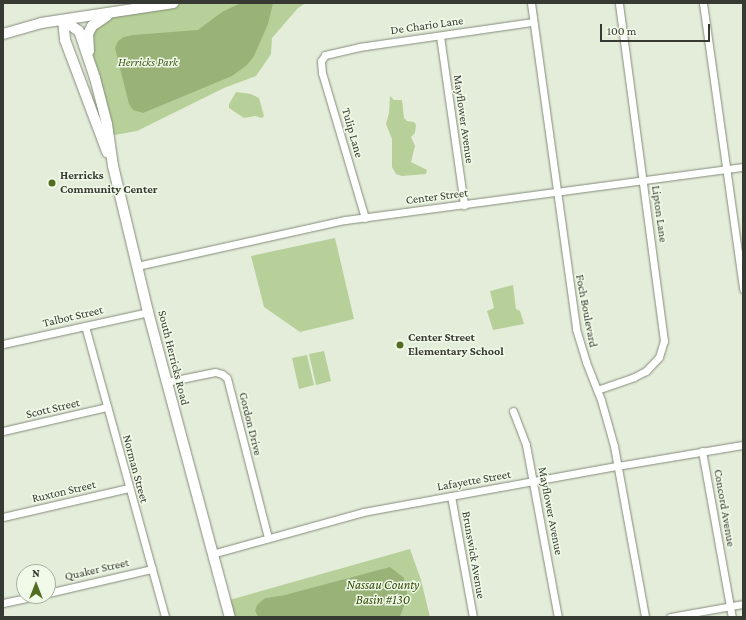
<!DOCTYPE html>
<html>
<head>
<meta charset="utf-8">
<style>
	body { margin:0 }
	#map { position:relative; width:746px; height:620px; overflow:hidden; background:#e4edda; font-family:"Crimson Pro",serif }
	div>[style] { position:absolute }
	.green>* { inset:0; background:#b7d099 }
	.water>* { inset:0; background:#98b277 }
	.roads { filter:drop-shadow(0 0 1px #838b7a) drop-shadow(0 0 1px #838b7a) }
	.minor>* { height:7px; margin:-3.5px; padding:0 3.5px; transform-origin:3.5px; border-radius:3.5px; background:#fff }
	.secondary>* { height:10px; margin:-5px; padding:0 5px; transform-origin:5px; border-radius:5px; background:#fff }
	.dots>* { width:11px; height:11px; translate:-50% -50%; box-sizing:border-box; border:2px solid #f1fae8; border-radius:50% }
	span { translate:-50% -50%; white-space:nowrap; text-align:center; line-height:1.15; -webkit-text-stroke:3px #f1fae8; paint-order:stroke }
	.street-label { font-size:12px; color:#373a33 }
	.park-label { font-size:12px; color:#3f5718; font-style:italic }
	.poi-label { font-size:12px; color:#373a33; font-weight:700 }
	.left { translate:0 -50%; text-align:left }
	.water-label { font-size:13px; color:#334a07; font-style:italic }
	.frame { position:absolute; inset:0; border:4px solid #373a33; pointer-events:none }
	.north { position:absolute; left:16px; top:564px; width:40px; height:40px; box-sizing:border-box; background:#f1fae8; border:1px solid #a7ada0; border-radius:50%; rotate:0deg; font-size:11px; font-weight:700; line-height:16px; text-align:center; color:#373a33 }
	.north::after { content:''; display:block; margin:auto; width:14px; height:18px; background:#506d21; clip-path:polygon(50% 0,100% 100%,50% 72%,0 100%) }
	.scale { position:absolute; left:600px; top:24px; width:110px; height:18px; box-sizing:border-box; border:2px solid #373a33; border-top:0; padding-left:5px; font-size:12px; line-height:14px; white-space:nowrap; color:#373a33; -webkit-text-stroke:3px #f1fae8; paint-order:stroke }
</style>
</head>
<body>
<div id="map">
	<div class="green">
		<div style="clip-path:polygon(173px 3px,306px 3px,298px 8px,272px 38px,271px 54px,256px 76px,224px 88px,137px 131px,109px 136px,89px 57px,92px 26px,111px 14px)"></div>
		<div style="clip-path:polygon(236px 92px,251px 94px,259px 98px,264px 116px,262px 118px,255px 116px,244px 118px,229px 108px,229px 104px)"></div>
		<div style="clip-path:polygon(390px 96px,394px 100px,402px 100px,404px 118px,407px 121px,414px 122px,416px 125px,415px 133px,411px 137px,415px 146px,411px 162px,427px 170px,426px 174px,402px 176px,396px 174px,392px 167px,392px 139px,386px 124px,389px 113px)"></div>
		<div style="clip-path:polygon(335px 238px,354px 319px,300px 332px,264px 307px,251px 256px)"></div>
		<div style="clip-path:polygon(513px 285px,516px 309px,520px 311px,524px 324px,493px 330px,487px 311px,494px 308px,490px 291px)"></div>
		<div style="clip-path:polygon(324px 351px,331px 381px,316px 385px,309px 354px)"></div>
		<div style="clip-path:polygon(307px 355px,314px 385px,299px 389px,292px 358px)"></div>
		<div style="clip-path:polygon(410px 549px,421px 580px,430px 617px,400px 617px,408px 596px,404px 578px,265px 598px,258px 605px,255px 611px,258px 617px,230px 617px,226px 601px)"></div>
	</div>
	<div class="water">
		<div style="clip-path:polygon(241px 3px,273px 3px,268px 24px,254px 56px,247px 65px,232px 76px,143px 113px,133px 110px,129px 104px,115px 48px,118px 41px,124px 37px,133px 35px,198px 30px,222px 12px)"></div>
		<div style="clip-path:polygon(390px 567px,404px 578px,408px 596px,400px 617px,258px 617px,255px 611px,257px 605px,265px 598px,285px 595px)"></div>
	</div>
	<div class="roads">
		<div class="minor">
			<div style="left:531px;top:3px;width:329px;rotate:82.1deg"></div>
			<div style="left:576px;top:329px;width:34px;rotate:73deg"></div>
			<div style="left:586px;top:362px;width:41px;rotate:68.5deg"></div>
			<div style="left:601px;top:400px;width:48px;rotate:74.2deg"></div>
			<div style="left:614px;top:446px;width:174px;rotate:79.7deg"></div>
			<div style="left:703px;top:3px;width:289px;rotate:82deg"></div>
			<div style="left:440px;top:36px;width:171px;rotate:81.9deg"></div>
			<div style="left:365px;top:218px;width:151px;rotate:-106.5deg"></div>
			<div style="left:322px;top:73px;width:12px;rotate:-95deg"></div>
			<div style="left:321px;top:61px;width:7px;rotate:-56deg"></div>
			<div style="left:325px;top:55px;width:35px;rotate:-13deg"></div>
			<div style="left:359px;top:47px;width:176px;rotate:-8.2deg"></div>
			<div style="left:137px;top:266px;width:213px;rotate:-12.5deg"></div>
			<div style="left:345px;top:220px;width:402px;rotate:-7.6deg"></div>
			<div style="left:85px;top:326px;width:302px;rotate:74.6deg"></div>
			<div style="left:3px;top:344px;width:148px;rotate:-12.4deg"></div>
			<div style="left:166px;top:382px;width:50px;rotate:-11.5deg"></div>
			<div style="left:215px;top:372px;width:7px;rotate:16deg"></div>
			<div style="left:222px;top:374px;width:6px;rotate:39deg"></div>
			<div style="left:227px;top:378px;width:165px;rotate:75.6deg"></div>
			<div style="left:597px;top:390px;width:39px;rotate:-19deg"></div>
			<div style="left:634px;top:377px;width:13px;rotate:-27deg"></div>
			<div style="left:646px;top:371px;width:19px;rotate:-47deg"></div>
			<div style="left:659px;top:357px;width:17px;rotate:-73deg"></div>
			<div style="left:664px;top:341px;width:341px;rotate:-97.6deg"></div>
			<div style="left:513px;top:411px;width:36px;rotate:69deg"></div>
			<div style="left:526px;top:445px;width:175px;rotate:79.5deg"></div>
			<div style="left:3px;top:431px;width:107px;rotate:-13deg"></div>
			<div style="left:702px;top:451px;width:169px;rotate:79.8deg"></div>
			<div style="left:451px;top:496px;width:123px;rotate:79.7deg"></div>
			<div style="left:3px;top:517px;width:129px;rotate:-13deg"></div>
			<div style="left:212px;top:554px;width:157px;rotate:-15.5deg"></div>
			<div style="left:363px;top:512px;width:258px;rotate:-10.3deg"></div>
			<div style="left:617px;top:466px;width:128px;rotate:-9.5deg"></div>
			<div style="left:48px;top:593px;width:107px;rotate:-13deg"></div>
			<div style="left:3px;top:603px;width:33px;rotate:-12deg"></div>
			<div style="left:670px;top:617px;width:74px;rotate:-10.1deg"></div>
		</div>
		<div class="secondary">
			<div style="left:63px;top:20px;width:19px;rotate:35deg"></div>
			<div style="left:79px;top:31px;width:50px;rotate:71.2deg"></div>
			<div style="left:95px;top:78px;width:48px;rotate:75.4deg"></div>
			<div style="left:107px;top:124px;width:42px;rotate:81.9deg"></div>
			<div style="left:113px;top:166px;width:150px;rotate:76.5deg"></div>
			<div style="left:148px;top:312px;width:316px;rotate:75deg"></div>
			<div style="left:63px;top:20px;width:20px;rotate:84deg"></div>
			<div style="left:65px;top:40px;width:120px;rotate:69.4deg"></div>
			<div style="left:3px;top:34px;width:40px;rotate:-16deg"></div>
			<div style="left:41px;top:23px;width:134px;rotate:-8.6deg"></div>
			<div style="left:89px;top:51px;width:17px;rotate:-93deg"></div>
			<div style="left:88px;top:34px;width:9px;rotate:-63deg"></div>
			<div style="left:92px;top:26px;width:18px;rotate:-34deg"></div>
		</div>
	</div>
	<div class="dots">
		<div style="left:52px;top:183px;background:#506d21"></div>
		<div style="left:400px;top:345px;background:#506d21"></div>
	</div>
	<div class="street-label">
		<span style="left:427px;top:26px;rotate:-8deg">De Chario Lane</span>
		<span style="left:463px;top:119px;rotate:82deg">Mayflower Avenue</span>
		<span style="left:352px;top:133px;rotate:74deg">Tulip Lane</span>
		<span style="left:437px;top:197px;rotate:-7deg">Center Street</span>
		<span style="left:659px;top:214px;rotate:82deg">Lipton Lane</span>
		<span style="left:586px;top:311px;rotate:79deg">Foch Boulevard</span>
		<span style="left:73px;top:317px;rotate:-13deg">Talbot Street</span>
		<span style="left:173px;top:358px;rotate:76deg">South Herricks Road</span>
		<span style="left:53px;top:409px;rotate:-13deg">Scott Street</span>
		<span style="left:250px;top:424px;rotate:76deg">Gordon Drive</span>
		<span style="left:135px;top:469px;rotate:75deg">Norman Street</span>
		<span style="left:474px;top:481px;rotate:-10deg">Lafayette Street</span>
		<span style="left:64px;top:492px;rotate:-13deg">Ruxton Street</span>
		<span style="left:724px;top:508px;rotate:80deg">Concord Avenue</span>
		<span style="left:550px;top:511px;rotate:79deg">Mayflower Avenue</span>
		<span style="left:473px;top:555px;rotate:80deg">Brunswick Avenue</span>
		<span style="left:97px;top:570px;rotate:-13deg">Quaker Street</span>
	</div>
	<div class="park-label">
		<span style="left:148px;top:63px">Herricks Park</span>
	</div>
	<div class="poi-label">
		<span class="left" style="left:60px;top:183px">Herricks<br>Community Center</span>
		<span class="left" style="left:408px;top:345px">Center Street<br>Elementary School</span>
	</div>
	<div class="water-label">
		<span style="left:383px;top:593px">Nassau County<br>Basin #130</span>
	</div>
	<div class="frame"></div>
	<div class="north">N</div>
	<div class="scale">100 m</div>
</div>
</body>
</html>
